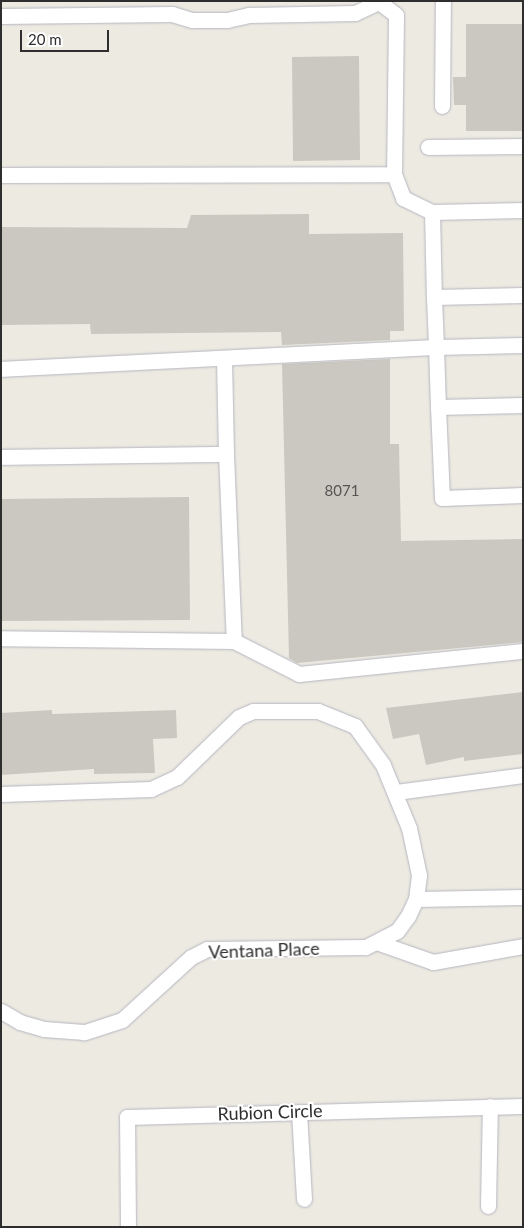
<!DOCTYPE html>
<html>
<head>
<meta charset="utf-8">
<style>
	body { margin:0 }
	#map { position:relative; width:524px; height:1228px; overflow:hidden; background:#edeae2; font-family:Lato,sans-serif }
	div>[style] { position:absolute }
	.building>* { inset:0; background:#cac8c0 }
	.roads { filter:drop-shadow(0 0 1px #b5b6c0) drop-shadow(0 0 1px #b5b6c0) }
	.lane>* { height:15px; margin:-7.5px; padding:0 7.5px; transform-origin:7.5px; border-radius:7.5px; background:#fff }
	span { translate:-50% -50%; white-space:nowrap; text-align:center; line-height:1.15; -webkit-text-stroke:4px #fff; paint-order:stroke }
	.number-label { font-size:15px; color:#555452 }
	.number-label span { -webkit-text-stroke-width:0 }
	.street-label { font-size:18px; color:#2e2e2e }
	.frame { position:absolute; inset:0; border:2px solid #2e2e2e; pointer-events:none }
	.scale { position:absolute; left:20px; top:30px; width:89px; height:22px; box-sizing:border-box; border:2px solid #2e2e2e; border-top:0; padding-left:6px; font-size:15px; line-height:18px; white-space:nowrap; color:#2e2e2e; -webkit-text-stroke:4px #fff; paint-order:stroke }
</style>
</head>
<body>
<div id="map">
	<div class="building">
		<div style="clip-path:polygon(466px 24px,523px 24px,523px 131px,466px 131px,466px 105px,454px 105px,453px 77px,466px 77px)"></div>
		<div style="clip-path:polygon(359px 56px,360px 160px,293px 161px,292px 57px)"></div>
		<div style="clip-path:polygon(309px 214px,309px 234px,403px 233px,404px 331px,390px 331px,390px 340px,282px 345px,281px 332px,91px 334px,90px 324px,1px 325px,1px 227px,187px 228px,191px 215px)"></div>
		<div style="clip-path:polygon(390px 359px,390px 444px,399px 444px,401px 541px,523px 539px,523px 642px,297px 663px,289px 658px,282px 364px)"></div>
		<div style="clip-path:polygon(189px 497px,190px 620px,1px 621px,1px 499px)"></div>
		<div style="clip-path:polygon(523px 692px,523px 754px,464px 761px,464px 757px,426px 765px,419px 734px,393px 739px,386px 708px)"></div>
		<div style="clip-path:polygon(52px 710px,52px 714px,176px 710px,177px 738px,153px 739px,155px 773px,94px 774px,94px 769px,1px 775px,1px 713px)"></div>
	</div>
	<div class="roads">
		<div class="lane">
			<div style="left:379px;top:2px;width:21px;rotate:37deg"></div>
			<div style="left:396px;top:15px;width:159px;rotate:90.7deg"></div>
			<div style="left:394px;top:174px;width:26px;rotate:69deg"></div>
			<div style="left:403px;top:198px;width:32px;rotate:26deg"></div>
			<div style="left:1px;top:16px;width:171px;rotate:-0.7deg"></div>
			<div style="left:172px;top:14px;width:21px;rotate:17deg"></div>
			<div style="left:192px;top:20px;width:35px"></div>
			<div style="left:227px;top:20px;width:23px;rotate:-13deg"></div>
			<div style="left:249px;top:15px;width:106px;rotate:-1.1deg"></div>
			<div style="left:355px;top:13px;width:26px;rotate:-25deg"></div>
			<div style="left:442px;top:106px;width:105px;rotate:-89.5deg"></div>
			<div style="left:428px;top:147px;width:95px;rotate:-0.6deg"></div>
			<div style="left:1px;top:175px;width:393px;rotate:-0.1deg"></div>
			<div style="left:523px;top:210px;width:91px;rotate:178.7deg"></div>
			<div style="left:432px;top:212px;width:85px;rotate:88.7deg"></div>
			<div style="left:434px;top:297px;width:89px;rotate:-1.3deg"></div>
			<div style="left:434px;top:297px;width:50px;rotate:87.7deg"></div>
			<div style="left:436px;top:347px;width:87px;rotate:-1.3deg"></div>
			<div style="left:224px;top:359px;width:95px;rotate:88.8deg"></div>
			<div style="left:1px;top:369px;width:436px;rotate:-2.9deg"></div>
			<div style="left:436px;top:347px;width:60px;rotate:88.1deg"></div>
			<div style="left:523px;top:405px;width:85px;rotate:178.7deg"></div>
			<div style="left:438px;top:407px;width:91px;rotate:87.5deg"></div>
			<div style="left:442px;top:498px;width:81px;rotate:-2.1deg"></div>
			<div style="left:1px;top:457px;width:225px;rotate:-0.8deg"></div>
			<div style="left:226px;top:454px;width:187px;rotate:87.6deg"></div>
			<div style="left:234px;top:641px;width:233px;rotate:-179.3deg"></div>
			<div style="left:234px;top:641px;width:73px;rotate:26.9deg"></div>
			<div style="left:299px;top:674px;width:225px;rotate:-5.9deg"></div>
			<div style="left:396px;top:792px;width:128px;rotate:-7.6deg"></div>
			<div style="left:1px;top:794px;width:150px;rotate:-1.9deg"></div>
			<div style="left:151px;top:789px;width:29px;rotate:-25deg"></div>
			<div style="left:177px;top:777px;width:86px;rotate:-44.1deg"></div>
			<div style="left:239px;top:717px;width:15px;rotate:-23deg"></div>
			<div style="left:253px;top:711px;width:65px"></div>
			<div style="left:318px;top:711px;width:40px;rotate:22deg"></div>
			<div style="left:355px;top:726px;width:48px;rotate:54.3deg"></div>
			<div style="left:383px;top:765px;width:68px;rotate:67.6deg"></div>
			<div style="left:409px;top:828px;width:48px;rotate:78deg"></div>
			<div style="left:419px;top:875px;width:24px;rotate:97deg"></div>
			<div style="left:416px;top:899px;width:19px;rotate:115deg"></div>
			<div style="left:408px;top:916px;width:19px;rotate:126deg"></div>
			<div style="left:397px;top:931px;width:36px;rotate:153deg"></div>
			<div style="left:365px;top:947px;width:158px;rotate:179.3deg"></div>
			<div style="left:207px;top:949px;width:18px;rotate:153deg"></div>
			<div style="left:191px;top:957px;width:93px;rotate:137.6deg"></div>
			<div style="left:122px;top:1020px;width:40px;rotate:162deg"></div>
			<div style="left:84px;top:1032px;width:40px;rotate:-175.7deg"></div>
			<div style="left:44px;top:1029px;width:25px;rotate:-164deg"></div>
			<div style="left:20px;top:1022px;width:22px;rotate:-150deg"></div>
			<div style="left:416px;top:899px;width:107px;rotate:-1.1deg"></div>
			<div style="left:379px;top:943px;width:57px;rotate:19.4deg"></div>
			<div style="left:433px;top:962px;width:91px;rotate:-10.1deg"></div>
			<div style="left:299px;top:1112px;width:87px;rotate:86.7deg"></div>
			<div style="left:488px;top:1206px;width:100px;rotate:-88.9deg"></div>
			<div style="left:128px;top:1227px;width:110px;rotate:-90.5deg"></div>
			<div style="left:127px;top:1117px;width:396px;rotate:-1.6deg"></div>
		</div>
	</div>
	<div class="number-label">
		<span style="left:342px;top:491px">8071</span>
	</div>
	<div class="street-label">
		<span style="left:264px;top:950px;rotate:-2deg">Ventana Place</span>
		<span style="left:270px;top:1112px;rotate:-2deg">Rubion Circle</span>
	</div>
	<div class="frame"></div>
	<div class="scale">20 m</div>
</div>
</body>
</html>
